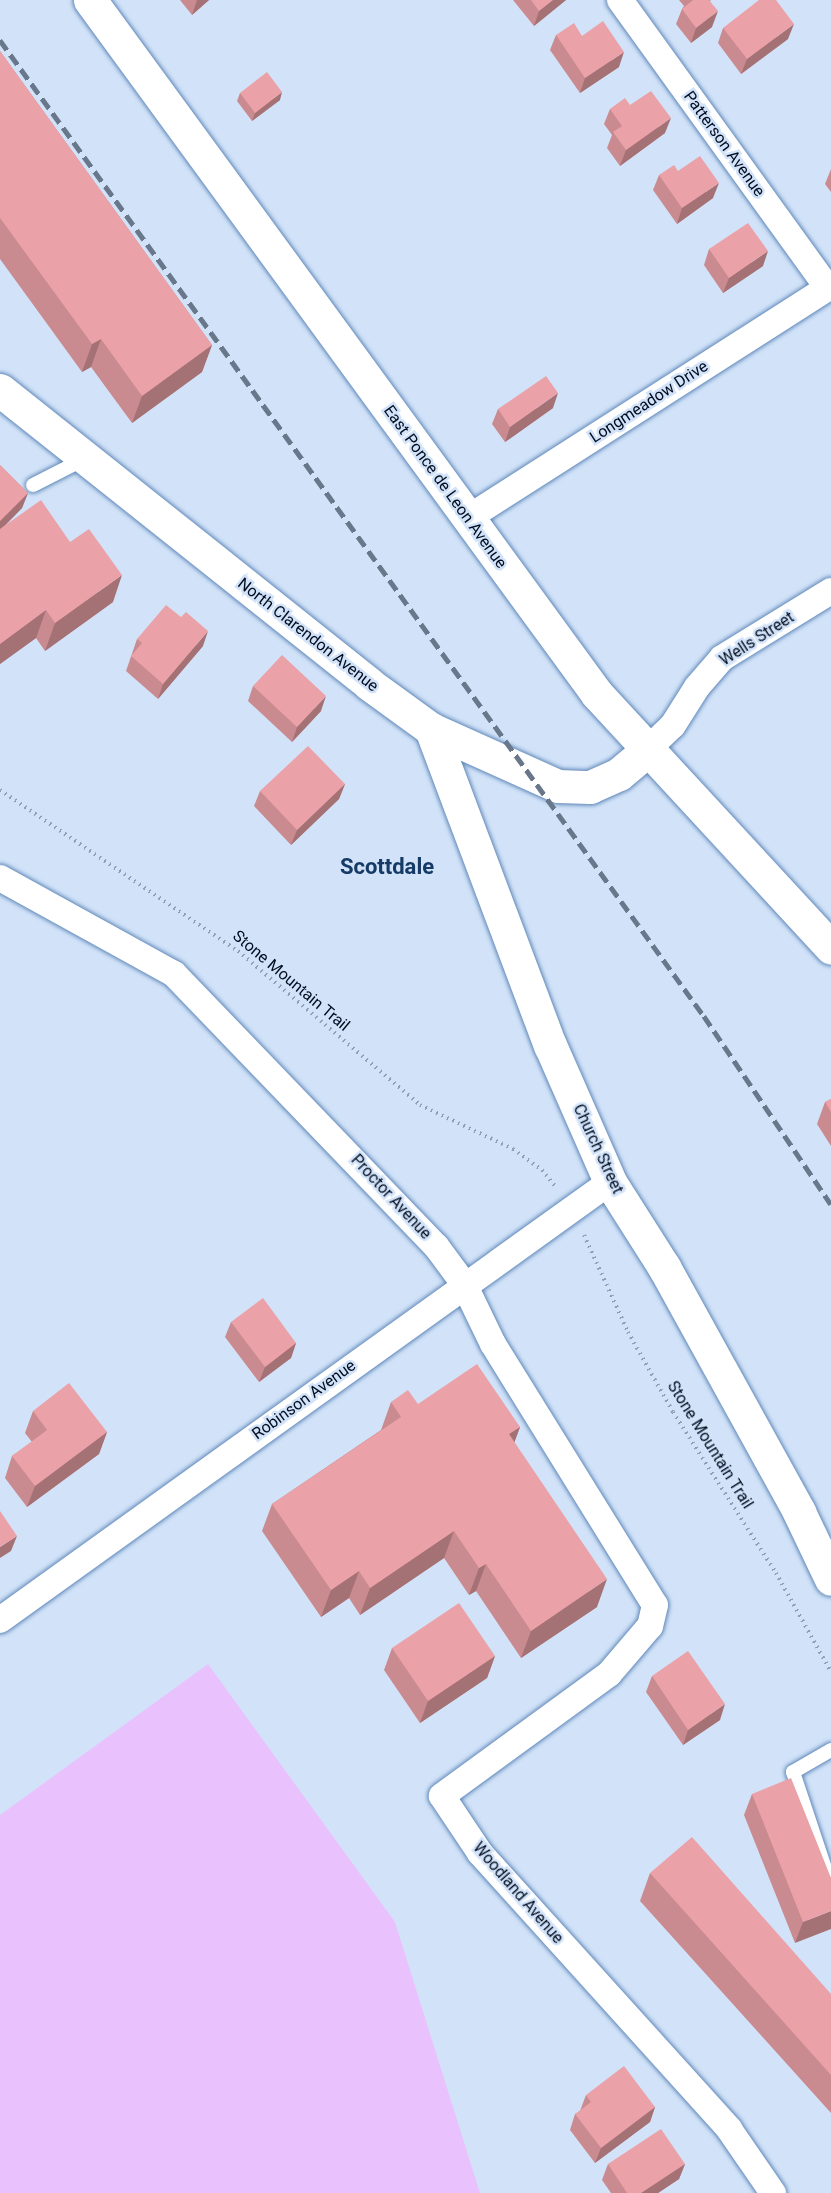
<!DOCTYPE html>
<html>
<head>
<meta charset="utf-8">
<style>
	body { margin:0 }
	#map { position:relative; width:831px; height:2193px; overflow:hidden; background:#d2e3f9; font-family:Roboto,sans-serif }
	div>[style] { position:absolute }
	.green>* { inset:0; background:#e9c2fd }
	.path>* { height:4px; margin-top:-2px; transform-origin:0; background:repeating-linear-gradient(90deg,#8f9eb2 0 1.5px,transparent 0 6px) }
	.roads { filter:drop-shadow(0 0 2px #6088b9) drop-shadow(0 0 2px #6088b9) }
	.lane>* { height:14px; margin:-7px; padding:0 7px; transform-origin:7px; border-radius:7px; background:#fff }
	.street>* { height:26px; margin:-13px; padding:0 13px; transform-origin:13px; border-radius:13px; background:#fff }
	.secondary>* { height:33px; margin:-16.5px; padding:0 16.5px; transform-origin:16.5px; border-radius:16.5px; background:#fff }
	.rail>* { height:4.5px; margin-top:-2.25px; transform-origin:0; background:repeating-linear-gradient(90deg,#69778b 0 12px,transparent 0 18px) }
	.wall>* { inset:0; background:#c98a90 }
	.shaded-wall>* { inset:0; background:#a47175 }
	.building>* { inset:0; background:#eaa1a7 }
	span { translate:-50% -50%; white-space:nowrap; text-align:center; line-height:1.15; -webkit-text-stroke:5px #d2e3f9; paint-order:stroke }
	.street-label { font-size:16px; color:#010c1e }
	.district-label { font-size:22px; color:#143a65; font-weight:700 }
</style>
</head>
<body>
<div id="map">
	<div class="green">
		<div style="clip-path:polygon(208px 1664px,395px 1922px,480px 2193px,0 2193px,0 1815px)"></div>
	</div>
	<div class="path">
		<div style="left:0;top:790px;width:287px;rotate:34.1deg"></div>
		<div style="left:238px;top:951px;width:238px;rotate:40.2deg"></div>
		<div style="left:420px;top:1105px;width:103px;rotate:25.3deg"></div>
		<div style="left:513px;top:1149px;width:36px;rotate:36deg"></div>
		<div style="left:542px;top:1170px;width:22px;rotate:51deg"></div>
		<div style="left:584px;top:1235px;width:107px;rotate:65.6deg"></div>
		<div style="left:628px;top:1332px;width:92px;rotate:60.6deg"></div>
		<div style="left:673px;top:1412px;width:191px;rotate:57.4deg"></div>
		<div style="left:776px;top:1573px;width:113px;rotate:60.9deg"></div>
	</div>
	<div class="roads">
		<div class="lane">
			<div style="left:33px;top:485px;width:57px;rotate:-27deg"></div>
			<div style="left:831px;top:1750px;width:44px;rotate:149.9deg"></div>
			<div style="left:793px;top:1772px;width:120px;rotate:71.6deg"></div>
		</div>
		<div class="street">
			<div style="left:620px;top:0;width:355px;rotate:54.2deg"></div>
			<div style="left:468px;top:518px;width:431px;rotate:-32.6deg"></div>
			<div style="left:646px;top:751px;width:37px;rotate:-44deg"></div>
			<div style="left:673px;top:725px;width:45px;rotate:-57.7deg"></div>
			<div style="left:697px;top:687px;width:38px;rotate:-49deg"></div>
			<div style="left:722px;top:658px;width:128px;rotate:-31.6deg"></div>
			<div style="left:0;top:878px;width:199px;rotate:28.9deg"></div>
			<div style="left:174px;top:974px;width:378px;rotate:46.1deg"></div>
			<div style="left:436px;top:1246px;width:47px;rotate:53.6deg"></div>
			<div style="left:464px;top:1284px;width:67px;rotate:64.2deg"></div>
			<div style="left:493px;top:1344px;width:307px;rotate:58.2deg"></div>
			<div style="left:655px;top:1605px;width:22px;rotate:103deg"></div>
			<div style="left:650px;top:1626px;width:63px;rotate:130.5deg"></div>
			<div style="left:609px;top:1674px;width:207px;rotate:143.9deg"></div>
			<div style="left:442px;top:1796px;width:69px;rotate:56.3deg"></div>
			<div style="left:480px;top:1853px;width:372px;rotate:47.9deg"></div>
			<div style="left:729px;top:2129px;width:78px;rotate:55.5deg"></div>
			<div style="left:0;top:1620px;width:751px;rotate:-35.68deg"></div>
		</div>
		<div class="secondary">
			<div style="left:90px;top:0;width:859px;rotate:53.85deg"></div>
			<div style="left:597px;top:694px;width:345px;rotate:47.3deg"></div>
			<div style="left:0;top:390px;width:472px;rotate:38.5deg"></div>
			<div style="left:369px;top:684px;width:77px;rotate:36deg"></div>
			<div style="left:431px;top:729px;width:139px;rotate:24.2deg"></div>
			<div style="left:558px;top:786px;width:32px;rotate:2deg"></div>
			<div style="left:590px;top:787px;width:32px;rotate:-24deg"></div>
			<div style="left:619px;top:774px;width:35px;rotate:-40deg"></div>
			<div style="left:431px;top:729px;width:338px;rotate:69.4deg"></div>
			<div style="left:550px;top:1045px;width:150px;rotate:66.3deg"></div>
			<div style="left:610px;top:1182px;width:101px;rotate:57.6deg"></div>
			<div style="left:664px;top:1267px;width:280px;rotate:61.1deg"></div>
			<div style="left:799px;top:1512px;width:74px;rotate:64.5deg"></div>
		</div>
	</div>
	<div class="rail">
		<div style="left:0;top:40px;width:1203px;rotate:54.2deg"></div>
		<div style="left:704px;top:1016px;width:227px;rotate:56deg"></div>
	</div>
	<div class="wall">
		<div style="clip-path:polygon(180px 0,209px 0,192px 15px)"></div>
		<div style="clip-path:polygon(513px 0,566px 0,534px 26px)"></div>
		<div style="clip-path:polygon(679px 0,711px 0,710px 1px,712px 27px,691px 43px,676px 24px,682px 9px,684px 6px)"></div>
		<div style="clip-path:polygon(723px 28px,788px 39px,741px 74px,718px 43px)"></div>
		<div style="clip-path:polygon(556px 35px,582px 36px,619px 67px,580px 93px,550px 50px)"></div>
		<div style="clip-path:polygon(0 51px,212px 345px,202px 372px,132px 423px,91px 367px,82px 372px,0 259px)"></div>
		<div style="clip-path:polygon(240px 93px,280px 100px,252px 121px,237px 101px)"></div>
		<div style="clip-path:polygon(630px 105px,665px 133px,620px 166px,607px 148px,612px 135px,604px 124px,610px 109px)"></div>
		<div style="clip-path:polygon(831px 169px,831px 192px,825px 184px)"></div>
		<div style="clip-path:polygon(678px 171px,713px 198px,677px 224px,653px 190px,659px 175px)"></div>
		<div style="clip-path:polygon(709px 249px,763px 266px,723px 293px,704px 265px)"></div>
		<div style="clip-path:polygon(553px 408px,505px 442px,492px 424px,498px 409px)"></div>
		<div style="clip-path:polygon(0 465px,28px 493px,22px 508px,5px 526px,113px 602px,45px 651px,36px 638px,0 664px)"></div>
		<div style="clip-path:polygon(137px 639px,203px 646px,158px 699px,126px 671px)"></div>
		<div style="clip-path:polygon(253px 686px,321px 711px,292px 742px,248px 701px)"></div>
		<div style="clip-path:polygon(345px 784px,339px 799px,291px 845px,254px 806px,260px 791px)"></div>
		<div style="clip-path:polygon(831px 1099px,831px 1146px,817px 1124px,825px 1102px)"></div>
		<div style="clip-path:polygon(231px 1322px,296px 1343px,291px 1358px,259px 1382px,225px 1337px)"></div>
		<div style="clip-path:polygon(391px 1402px,418px 1404px,520px 1427px,514px 1443px,597px 1607px,521px 1658px,476px 1591px,469px 1595px,444px 1558px,360px 1615px,349px 1598px,321px 1617px,262px 1531px,272px 1504px,381px 1430px)"></div>
		<div style="clip-path:polygon(33px 1411px,107px 1432px,99px 1454px,27px 1507px,5px 1478px,12px 1456px,32px 1442px,25px 1433px)"></div>
		<div style="clip-path:polygon(392px 1648px,495px 1656px,487px 1678px,420px 1723px,384px 1670px)"></div>
		<div style="clip-path:polygon(652px 1676px,720px 1720px,683px 1745px,646px 1692px)"></div>
		<div style="clip-path:polygon(752px 1794px,831px 1878px,795px 1943px,744px 1815px)"></div>
		<div style="clip-path:polygon(650px 1873px,831px 1994px,831px 2113px,640px 1901px)"></div>
		<div style="clip-path:polygon(586px 2095px,655px 2107px,650px 2122px,595px 2163px,570px 2130px,575px 2114px,580px 2111px)"></div>
		<div style="clip-path:polygon(608px 2164px,685px 2164px,679px 2179px,658px 2193px,611px 2193px,602px 2180px)"></div>
	</div>
	<div class="shaded-wall">
		<div style="clip-path:polygon(197px 0,209px 0,192px 15px)"></div>
		<div style="clip-path:polygon(553px 0,566px 0,534px 26px,539px 11px)"></div>
		<div style="clip-path:polygon(718px 11px,712px 27px,691px 43px,696px 28px)"></div>
		<div style="clip-path:polygon(794px 24px,788px 39px,741px 74px,747px 59px)"></div>
		<div style="clip-path:polygon(624px 52px,619px 67px,580px 93px,585px 78px)"></div>
		<div style="clip-path:polygon(282px 92px,280px 100px,252px 121px,255px 113px)"></div>
		<div style="clip-path:polygon(671px 118px,665px 133px,620px 166px,626px 150px)"></div>
		<div style="clip-path:polygon(719px 183px,713px 198px,677px 224px,682px 208px)"></div>
		<div style="clip-path:polygon(768px 251px,763px 266px,723px 293px,729px 278px)"></div>
		<div style="clip-path:polygon(101px 339px,91px 367px,82px 372px,92px 344px)"></div>
		<div style="clip-path:polygon(212px 345px,202px 372px,132px 423px,142px 396px)"></div>
		<div style="clip-path:polygon(558px 393px,553px 408px,505px 442px,510px 427px)"></div>
		<div style="clip-path:polygon(28px 493px,22px 508px,0 530px,0 521px)"></div>
		<div style="clip-path:polygon(122px 575px,113px 602px,45px 651px,55px 623px)"></div>
		<div style="clip-path:polygon(46px 610px,36px 638px,0 664px,0 644px)"></div>
		<div style="clip-path:polygon(208px 631px,203px 646px,158px 699px,163px 684px)"></div>
		<div style="clip-path:polygon(326px 696px,321px 711px,292px 742px,297px 727px)"></div>
		<div style="clip-path:polygon(345px 784px,339px 799px,291px 845px,297px 830px)"></div>
		<div style="clip-path:polygon(296px 1343px,291px 1358px,259px 1382px,265px 1367px)"></div>
		<div style="clip-path:polygon(520px 1427px,510px 1454px,509px 1434px)"></div>
		<div style="clip-path:polygon(107px 1432px,99px 1454px,27px 1507px,35px 1486px)"></div>
		<div style="clip-path:polygon(454px 1531px,444px 1558px,360px 1615px,370px 1588px)"></div>
		<div style="clip-path:polygon(17px 1536px,11px 1551px,0 1558px,0 1547px)"></div>
		<div style="clip-path:polygon(486px 1564px,476px 1591px,469px 1595px,479px 1568px)"></div>
		<div style="clip-path:polygon(359px 1571px,349px 1598px,321px 1617px,331px 1590px)"></div>
		<div style="clip-path:polygon(607px 1579px,597px 1607px,521px 1658px,531px 1631px)"></div>
		<div style="clip-path:polygon(495px 1656px,487px 1678px,420px 1723px,428px 1701px)"></div>
		<div style="clip-path:polygon(725px 1704px,720px 1720px,683px 1745px,688px 1730px)"></div>
		<div style="clip-path:polygon(831px 1911px,831px 1929px,795px 1943px,803px 1922px)"></div>
		<div style="clip-path:polygon(655px 2107px,650px 2122px,595px 2163px,601px 2148px)"></div>
		<div style="clip-path:polygon(685px 2164px,679px 2179px,658px 2193px,641px 2193px)"></div>
	</div>
	<div class="building">
		<div style="clip-path:polygon(531px 0,553px 0,539px 11px)"></div>
		<div style="clip-path:polygon(693px 0,709px 0,718px 11px,696px 28px,682px 9px)"></div>
		<div style="clip-path:polygon(759px 0,776px 0,794px 24px,747px 59px,723px 28px)"></div>
		<div style="clip-path:polygon(603px 21px,624px 52px,585px 78px,556px 35px,574px 23px,582px 36px)"></div>
		<div style="clip-path:polygon(0 51px,212px 345px,142px 396px,101px 339px,92px 344px,0 218px)"></div>
		<div style="clip-path:polygon(267px 72px,282px 92px,255px 113px,240px 93px)"></div>
		<div style="clip-path:polygon(651px 91px,671px 118px,626px 150px,613px 132px,622px 126px,610px 109px,625px 98px,630px 105px)"></div>
		<div style="clip-path:polygon(700px 156px,719px 183px,682px 208px,659px 175px,674px 165px,678px 171px)"></div>
		<div style="clip-path:polygon(748px 223px,768px 251px,729px 278px,709px 249px)"></div>
		<div style="clip-path:polygon(546px 376px,558px 393px,510px 427px,498px 409px)"></div>
		<div style="clip-path:polygon(0 465px,28px 493px,0 521px)"></div>
		<div style="clip-path:polygon(41px 500px,70px 542px,89px 529px,122px 575px,55px 623px,46px 610px,0 644px,0 529px)"></div>
		<div style="clip-path:polygon(166px 605px,181px 617px,186px 612px,208px 631px,163px 684px,131px 656px,142px 643px,137px 639px)"></div>
		<div style="clip-path:polygon(282px 655px,326px 696px,297px 727px,253px 686px)"></div>
		<div style="clip-path:polygon(308px 746px,345px 784px,297px 830px,260px 791px)"></div>
		<div style="clip-path:polygon(831px 1099px,831px 1112px,825px 1102px)"></div>
		<div style="clip-path:polygon(263px 1298px,296px 1343px,265px 1367px,231px 1322px)"></div>
		<div style="clip-path:polygon(477px 1364px,520px 1427px,509px 1434px,607px 1579px,531px 1631px,486px 1564px,479px 1568px,454px 1531px,370px 1588px,359px 1571px,331px 1590px,272px 1504px,401px 1417px,391px 1402px,408px 1390px,418px 1404px)"></div>
		<div style="clip-path:polygon(69px 1383px,107px 1432px,35px 1486px,12px 1456px,47px 1430px,33px 1411px)"></div>
		<div style="clip-path:polygon(0 1511px,17px 1536px,0 1547px)"></div>
		<div style="clip-path:polygon(459px 1603px,495px 1656px,428px 1701px,392px 1648px)"></div>
		<div style="clip-path:polygon(688px 1651px,725px 1704px,688px 1730px,652px 1676px)"></div>
		<div style="clip-path:polygon(791px 1778px,831px 1878px,831px 1911px,803px 1922px,752px 1794px)"></div>
		<div style="clip-path:polygon(692px 1837px,831px 1994px,831px 2075px,650px 1873px)"></div>
		<div style="clip-path:polygon(624px 2066px,655px 2107px,601px 2148px,575px 2114px,591px 2102px,586px 2095px)"></div>
		<div style="clip-path:polygon(661px 2129px,685px 2164px,641px 2193px,627px 2193px,608px 2164px)"></div>
	</div>
	<div class="street-label">
		<span style="left:724px;top:144px;rotate:54deg">Patterson Avenue</span>
		<span style="left:649px;top:402px;rotate:-33deg">Longmeadow Drive</span>
		<span style="left:445px;top:487px;rotate:54deg">East Ponce de Leon Avenue</span>
		<span style="left:308px;top:635px;rotate:38deg">North Clarendon Avenue</span>
		<span style="left:757px;top:639px;rotate:-33deg">Wells Street</span>
		<span style="left:291px;top:981px;rotate:40deg">Stone Mountain Trail</span>
		<span style="left:598px;top:1149px;rotate:65deg">Church Street</span>
		<span style="left:391px;top:1197px;rotate:47deg">Proctor Avenue</span>
		<span style="left:304px;top:1400px;rotate:-36deg">Robinson Avenue</span>
		<span style="left:710px;top:1445px;rotate:58deg">Stone Mountain Trail</span>
		<span style="left:518px;top:1893px;rotate:49deg">Woodland Avenue</span>
	</div>
	<div class="district-label">
		<span style="left:387px;top:867px">Scottdale</span>
	</div>
</div>
</body>
</html>
